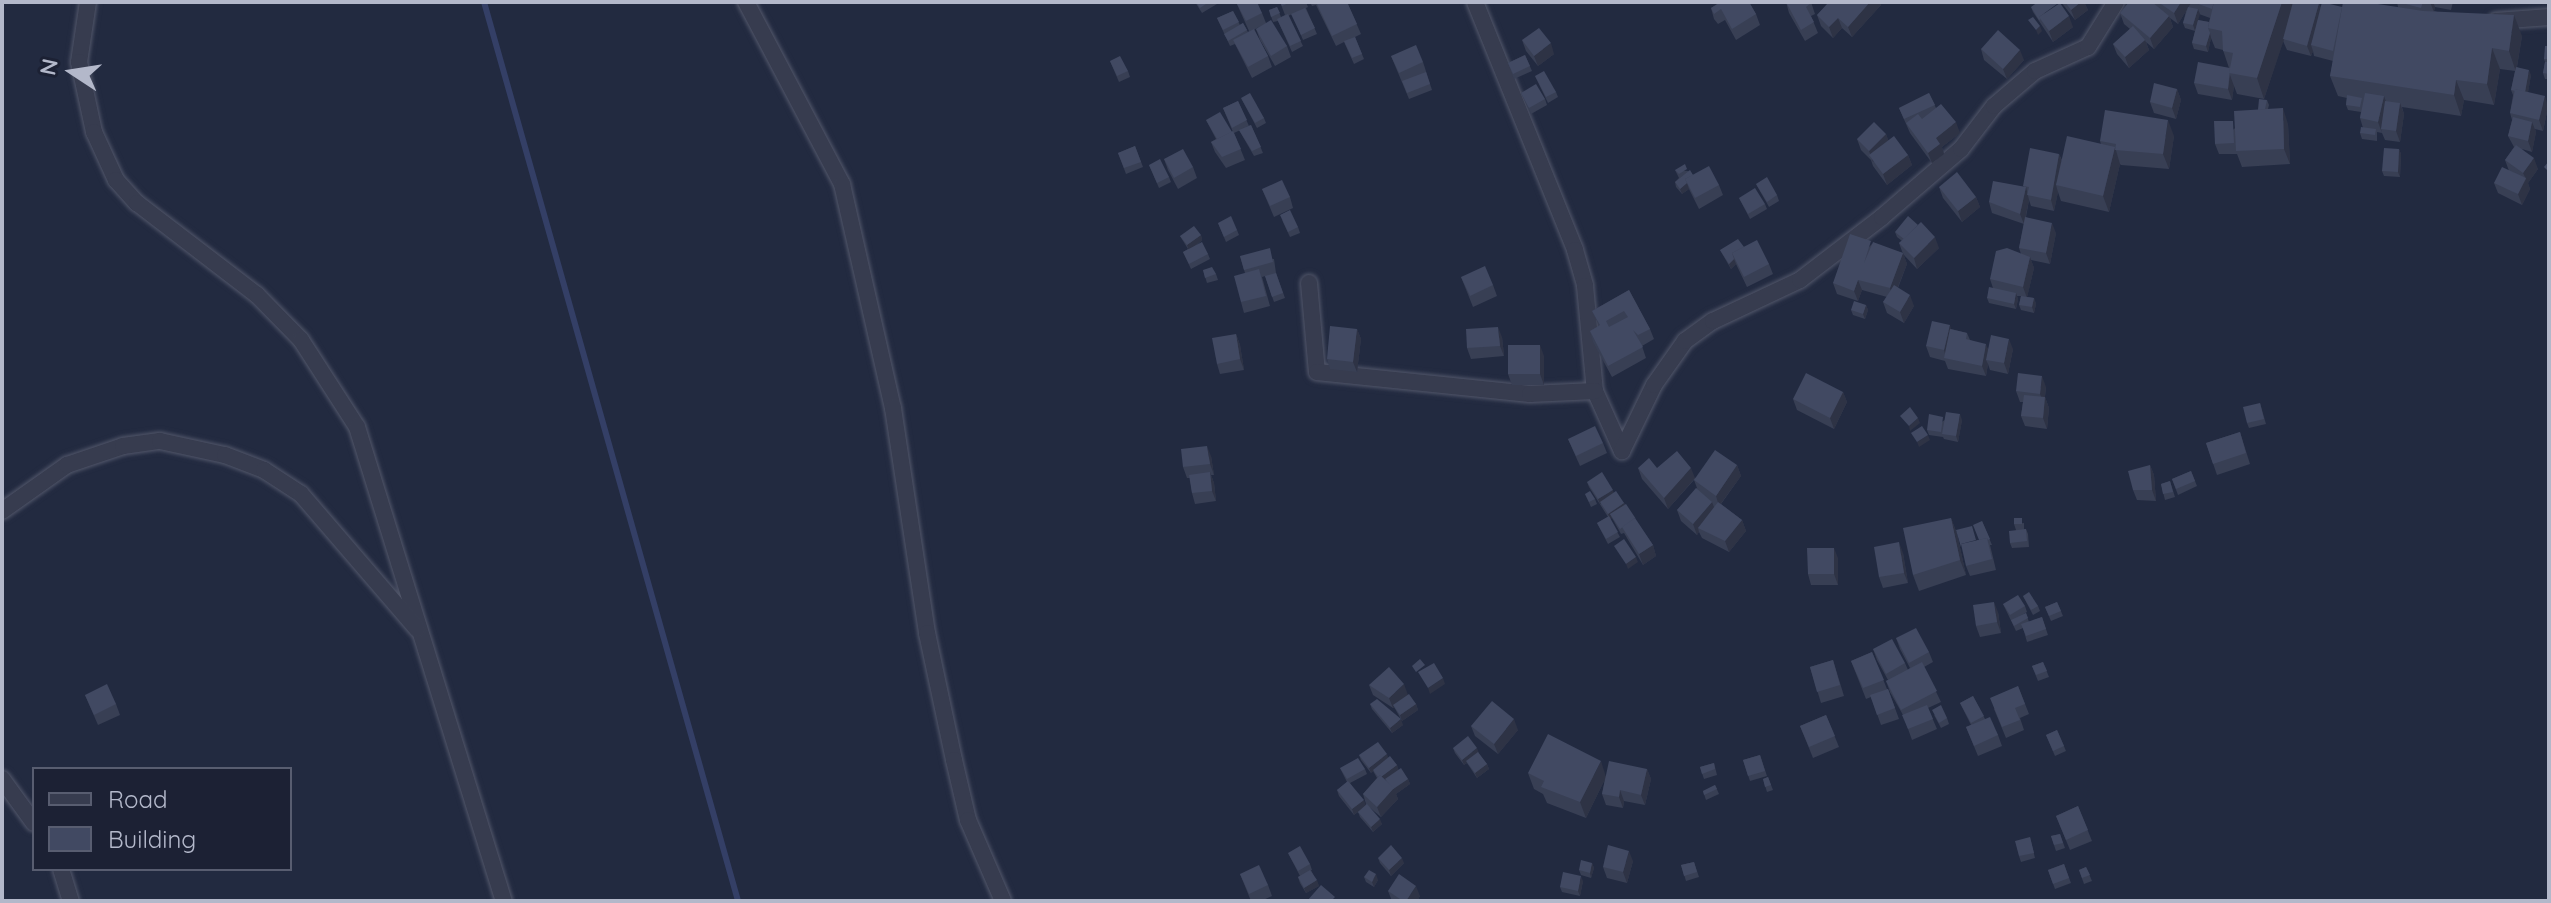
<!DOCTYPE html>
<html>
<head>
<meta charset="utf-8">
<style>
	body { margin:0 }
	#map { position:relative; width:2551px; height:903px; overflow:hidden; background:#222a40; font-family:Quicksand,sans-serif }
	div>[style] { position:absolute }
	.stream>* { height:6px; margin:-3px; padding:0 3px; transform-origin:3px; border-radius:3px; background:#343f66 }
	.roads { filter:drop-shadow(0 0 2px #52576a) drop-shadow(0 0 2px #52576a) }
	.minor>* { height:16px; margin:-8px; padding:0 8px; transform-origin:8px; border-radius:8px; background:#373c4f }
	.wall>* { inset:0; background:#383f54 }
	.shaded-wall>* { inset:0; background:#2e3345 }
	.building>* { inset:0; background:#414962 }
	span { translate:-50% -50%; white-space:nowrap; text-align:center; line-height:1.15; -webkit-text-stroke:7px #1c2134; paint-order:stroke }
	.frame { position:absolute; inset:0; border:4px solid #b3b8ca; pointer-events:none }
	.legend { position:absolute; left:32px; top:767px; width:260px; height:104px; box-sizing:border-box; background:#1c2134; border:2px solid #585d70; margin:0; padding:10px 14px; list-style:none; font-size:24px; color:#b3b8ca }
	.legend li { display:flex; align-items:center; gap:16px; height:40px }
	.legend b { width:40px; border:2px solid #585d70 }
	.north { position:absolute; left:32px; top:32px; width:80px; height:80px; -webkit-text-stroke:6px #1c2134; paint-order:stroke; rotate:282deg; font-size:22px; font-weight:700; line-height:32px; text-align:center; color:#b3b8ca }
	.north::after { content:''; display:block; margin:auto; width:28px; height:36px; background:#b3b8ca; clip-path:polygon(50% 0,100% 100%,50% 72%,0 100%) }
</style>
</head>
<body>
<div id="map">
	<div class="stream">
		<div style="left:484px;top:2px;width:934px;rotate:74.22deg"></div>
	</div>
	<div class="roads">
		<div class="minor">
			<div style="left:88px;top:2px;width:61px;rotate:98.5deg"></div>
			<div style="left:79px;top:62px;width:72px;rotate:77.9deg"></div>
			<div style="left:94px;top:132px;width:53px;rotate:65.4deg"></div>
			<div style="left:116px;top:180px;width:31px;rotate:48deg"></div>
			<div style="left:137px;top:203px;width:151px;rotate:37.5deg"></div>
			<div style="left:257px;top:295px;width:63px;rotate:45.6deg"></div>
			<div style="left:301px;top:340px;width:103px;rotate:57.2deg"></div>
			<div style="left:357px;top:427px;width:496px;rotate:72.8deg"></div>
			<div style="left:746px;top:2px;width:206px;rotate:62.2deg"></div>
			<div style="left:842px;top:184px;width:230px;rotate:77.2deg"></div>
			<div style="left:893px;top:408px;width:228px;rotate:81.4deg"></div>
			<div style="left:927px;top:633px;width:130px;rotate:78deg"></div>
			<div style="left:954px;top:760px;width:62px;rotate:76.9deg"></div>
			<div style="left:968px;top:820px;width:88px;rotate:66.6deg"></div>
			<div style="left:1475px;top:2px;width:267px;rotate:68deg"></div>
			<div style="left:1575px;top:250px;width:37px;rotate:74deg"></div>
			<div style="left:1585px;top:286px;width:105px;rotate:84.6deg"></div>
			<div style="left:1595px;top:391px;width:66px;rotate:65.8deg"></div>
			<div style="left:2496px;top:21px;width:53px;rotate:-4.3deg"></div>
			<div style="left:1309px;top:283px;width:89px;rotate:84.9deg"></div>
			<div style="left:1317px;top:372px;width:214px;rotate:5.9deg"></div>
			<div style="left:1530px;top:394px;width:65px;rotate:-2.6deg"></div>
			<div style="left:1622px;top:451px;width:73px;rotate:-64.1deg"></div>
			<div style="left:1654px;top:385px;width:54px;rotate:-54.8deg"></div>
			<div style="left:1685px;top:341px;width:34px;rotate:-36deg"></div>
			<div style="left:1713px;top:321px;width:96px;rotate:-25.2deg"></div>
			<div style="left:1800px;top:280px;width:103px;rotate:-37.5deg"></div>
			<div style="left:1882px;top:217px;width:104px;rotate:-40.7deg"></div>
			<div style="left:1961px;top:149px;width:54px;rotate:-52.5deg"></div>
			<div style="left:1994px;top:106px;width:54px;rotate:-40.5deg"></div>
			<div style="left:2035px;top:71px;width:58px;rotate:-24.4deg"></div>
			<div style="left:2088px;top:47px;width:53px;rotate:-58.1deg"></div>
			<div style="left:2px;top:511px;width:80px;rotate:-35.3deg"></div>
			<div style="left:67px;top:465px;width:59px;rotate:-18.7deg"></div>
			<div style="left:123px;top:446px;width:37px;rotate:-8deg"></div>
			<div style="left:160px;top:441px;width:66px;rotate:12.2deg"></div>
			<div style="left:225px;top:455px;width:42px;rotate:21deg"></div>
			<div style="left:264px;top:470px;width:44px;rotate:33deg"></div>
			<div style="left:301px;top:494px;width:178px;rotate:49.3deg"></div>
			<div style="left:2px;top:779px;width:54px;rotate:54deg"></div>
			<div style="left:61px;top:869px;width:34px;rotate:73deg"></div>
		</div>
	</div>
	<div class="wall">
		<div style="clip-path:polygon(1195px 2px,1217px 2px,1217px 4px,1202px 13px)"></div>
		<div style="clip-path:polygon(1236px 2px,1262px 13px,1266px 23px,1287px 46px,1291px 57px,1275px 66px,1260px 40px,1256px 29px,1260px 26px,1254px 30px,1268px 56px,1272px 67px,1252px 78px,1235px 44px,1230px 46px,1217px 18px,1233px 11px,1240px 25px,1243px 23px,1248px 32px,1249px 31px)"></div>
		<div style="clip-path:polygon(1280px 2px,1306px 2px,1308px 7px,1306px 8px,1317px 34px,1303px 40px,1292px 14px,1288px 16px,1303px 46px,1292px 52px,1278px 21px,1273px 22px,1269px 10px,1277px 7px,1281px 17px,1285px 15px)"></div>
		<div style="clip-path:polygon(1310px 2px,1347px 2px,1361px 34px,1355px 37px,1364px 59px,1354px 64px,1344px 42px,1336px 46px,1316px 5px,1312px 6px)"></div>
		<div style="clip-path:polygon(1716px 2px,1749px 2px,1756px 14px,1760px 25px,1736px 40px,1725px 20px,1718px 24px,1714px 19px,1711px 8px,1717px 4px)"></div>
		<div style="clip-path:polygon(1786px 2px,1811px 2px,1815px 14px,1811px 16px,1818px 33px,1805px 41px,1789px 13px)"></div>
		<div style="clip-path:polygon(1829px 2px,1880px 2px,1881px 5px,1852px 37px,1842px 28px,1833px 38px,1821px 26px,1817px 15px)"></div>
		<div style="clip-path:polygon(2061px 2px,2084px 2px,2088px 10px,2075px 20px)"></div>
		<div style="clip-path:polygon(evenodd,2129px 2px,2316px 2px,2319px 3px,2320px 7px,2398px 7px,2397px 2px,2453px 2px,2451px 10px,2435px 7px,2434px 11px,2522px 36px,2517px 67px,2531px 75px,2528px 92px,2548px 107px,2543px 131px,2535px 129px,2536px 132px,2532px 152px,2522px 149px,2538px 169px,2528px 183px,2530px 189px,2522px 205px,2498px 193px,2494px 183px,2509px 171px,2505px 160px,2514px 147px,2508px 136px,2512px 120px,2510px 113px,2513px 95px,2511px 90px,2515px 71px,2500px 69px,2494px 105px,2464px 100px,2461px 116px,2402px 107px,2404px 114px,2400px 142px,2385px 140px,2382px 133px,2377px 132px,2377px 141px,2362px 139px,2360px 133px,2363px 128px,2360px 118px,2361px 112px,2348px 110px,2346px 105px,2347px 98px,2338px 96px,2330px 76px,2333px 61px,2314px 56px,2313px 51px,2311px 56px,2287px 50px,2283px 41px,2264px 99px,2237px 94px,2234px 86px,2232px 100px,2198px 94px,2194px 83px,2229px 68px,2223px 50px,2215px 48px,2211px 38px,2208px 52px,2194px 49px,2192px 43px,2195px 31px,2185px 28px,2183px 23px,2186px 11px,2178px 24px,2170px 18px,2173px 27px,2154px 49px,2146px 42px,2149px 50px,2129px 68px,2117px 54px,2113px 44px,2130px 29px,2124px 24px,2120px 13px,2129px 2px,2199px 14px,2210px 18px,2209px 22px,2198px 20px,2199px 14px)"></div>
		<div style="clip-path:polygon(2031px 7px,2073px 27px,2053px 42px,2033px 12px)"></div>
		<div style="clip-path:polygon(1522px 40px,1554px 54px,1538px 66px,1526px 51px)"></div>
		<div style="clip-path:polygon(2549px 46px,2549px 79px,2545px 79px,2543px 73px,2545px 62px,2544px 59px)"></div>
		<div style="clip-path:polygon(1981px 49px,2024px 60px,2007px 79px,1984px 60px)"></div>
		<div style="clip-path:polygon(1525px 55px,1532px 71px,1514px 79px,1508px 63px)"></div>
		<div style="clip-path:polygon(1391px 56px,1423px 62px,1432px 90px,1409px 99px)"></div>
		<div style="clip-path:polygon(1110px 61px,1128px 71px,1130px 77px,1119px 82px)"></div>
		<div style="clip-path:polygon(1535px 76px,1556px 92px,1558px 97px,1548px 103px)"></div>
		<div style="clip-path:polygon(2177px 89px,2181px 100px,2176px 119px,2154px 113px,2150px 102px)"></div>
		<div style="clip-path:polygon(1521px 93px,1545px 99px,1547px 105px,1531px 114px)"></div>
		<div style="clip-path:polygon(1929px 93px,1936px 108px,1960px 133px,1942px 147px,1944px 154px,1932px 163px,1910px 133px,1899px 108px)"></div>
		<div style="clip-path:polygon(1241px 98px,1264px 118px,1266px 123px,1257px 128px)"></div>
		<div style="clip-path:polygon(2267px 100px,2269px 105px,2268px 109px,2288px 124px,2290px 164px,2242px 167px,2237px 154px,2219px 154px,2215px 144px,2258px 110px)"></div>
		<div style="clip-path:polygon(1238px 101px,1249px 126px,1234px 133px,1245px 160px,1226px 168px,1215px 152px,1211px 142px,1216px 139px,1206px 120px,1232px 132px,1233px 132px,1223px 108px)"></div>
		<div style="clip-path:polygon(1251px 125px,1263px 153px,1254px 156px,1239px 130px)"></div>
		<div style="clip-path:polygon(1886px 134px,1888px 140px,1908px 155px,1912px 165px,1887px 185px,1873px 166px,1871px 160px,1861px 150px,1857px 139px)"></div>
		<div style="clip-path:polygon(2174px 136px,2169px 169px,2121px 165px,2120px 164px,2109px 212px,2061px 201px,2058px 192px,2054px 211px,2031px 206px,2029px 200px,2026px 217px,2056px 233px,2050px 264px,2031px 260px,2034px 268px,2027px 297px,2034px 298px,2036px 304px,2034px 313px,2021px 310px,2019px 305px,2021px 296px,2017px 296px,2018px 299px,2016px 309px,1989px 303px,1987px 298px,1993px 288px,1990px 279px,2021px 254px,2019px 248px,2024px 224px,1992px 213px,1989px 202px,2024px 187px,2023px 186px,2059px 154px,2062px 160px,2101px 144px,2100px 141px)"></div>
		<div style="clip-path:polygon(1135px 146px,1143px 167px,1126px 174px,1118px 153px)"></div>
		<div style="clip-path:polygon(2399px 149px,2401px 154px,2400px 177px,2384px 176px,2382px 171px)"></div>
		<div style="clip-path:polygon(1164px 159px,1193px 167px,1197px 178px,1178px 189px,1168px 170px)"></div>
		<div style="clip-path:polygon(1149px 165px,1169px 177px,1171px 182px,1159px 188px)"></div>
		<div style="clip-path:polygon(1675px 170px,1688px 171px,1693px 175px,1719px 185px,1723px 195px,1699px 209px,1689px 189px,1682px 194px,1676px 187px,1675px 182px,1679px 178px)"></div>
		<div style="clip-path:polygon(1756px 184px,1777px 195px,1779px 201px,1769px 207px)"></div>
		<div style="clip-path:polygon(1939px 187px,1976px 197px,1980px 207px,1962px 222px,1943px 198px)"></div>
		<div style="clip-path:polygon(1262px 189px,1290px 197px,1293px 208px,1274px 217px)"></div>
		<div style="clip-path:polygon(1739px 198px,1765px 204px,1767px 209px,1750px 219px)"></div>
		<div style="clip-path:polygon(1282px 220px,1298px 227px,1300px 233px,1290px 237px)"></div>
		<div style="clip-path:polygon(1218px 223px,1237px 230px,1239px 235px,1226px 242px)"></div>
		<div style="clip-path:polygon(1895px 232px,1939px 248px,1917px 269px,1903px 254px,1899px 243px,1902px 241px,1897px 237px)"></div>
		<div style="clip-path:polygon(1201px 235px,1202px 240px,1197px 245px,1208px 254px,1210px 259px,1191px 269px,1183px 252px,1188px 249px,1180px 236px)"></div>
		<div style="clip-path:polygon(1872px 244px,1903px 253px,1907px 264px,1898px 288px,1914px 306px,1904px 323px,1887px 313px,1883px 302px,1887px 297px,1862px 290px,1858px 301px,1837px 294px,1833px 283px)"></div>
		<div style="clip-path:polygon(1744px 247px,1769px 264px,1773px 274px,1747px 287px,1736px 264px,1731px 269px,1720px 250px)"></div>
		<div style="clip-path:polygon(1240px 256px,1274px 259px,1276px 273px,1285px 298px,1274px 302px,1265px 276px,1274px 273px,1262px 277px,1270px 306px,1244px 313px,1241px 302px,1245px 273px)"></div>
		<div style="clip-path:polygon(1203px 270px,1216px 274px,1218px 280px,1207px 283px)"></div>
		<div style="clip-path:polygon(1461px 277px,1493px 285px,1497px 296px,1473px 307px)"></div>
		<div style="clip-path:polygon(1629px 290px,1650px 329px,1654px 339px,1642px 346px,1646px 358px,1612px 377px,1593px 342px,1590px 331px,1599px 326px,1592px 311px)"></div>
		<div style="clip-path:polygon(1866px 305px,1868px 310px,1865px 319px,1853px 315px,1851px 310px)"></div>
		<div style="clip-path:polygon(1357px 329px,1361px 339px,1357px 372px,1330px 369px,1327px 359px)"></div>
		<div style="clip-path:polygon(1951px 329px,1967px 333px,1970px 340px,1989px 349px,2013px 349px,2008px 374px,1990px 370px,1988px 364px,1986px 376px,1948px 369px,1945px 361px,1930px 357px,1926px 346px)"></div>
		<div style="clip-path:polygon(1236px 334px,1240px 345px,1244px 370px,1220px 374px,1217px 364px)"></div>
		<div style="clip-path:polygon(1502px 337px,1504px 356px,1471px 359px,1467px 348px)"></div>
		<div style="clip-path:polygon(1544px 356px,1544px 385px,1512px 385px,1508px 374px)"></div>
		<div style="clip-path:polygon(2046px 387px,2045px 397px,2049px 408px,2047px 429px,2025px 426px,2021px 416px,2023px 402px,2020px 402px,2016px 391px)"></div>
		<div style="clip-path:polygon(1843px 392px,1847px 402px,1834px 429px,1797px 410px,1793px 399px)"></div>
		<div style="clip-path:polygon(2260px 403px,2266px 424px,2249px 428px,2247px 423px)"></div>
		<div style="clip-path:polygon(1945px 420px,1962px 420px,1958px 442px,1944px 439px,1943px 437px,1929px 435px,1927px 430px)"></div>
		<div style="clip-path:polygon(2240px 432px,2250px 464px,2217px 475px,2206px 443px)"></div>
		<div style="clip-path:polygon(1568px 439px,1603px 443px,1607px 453px,1580px 466px)"></div>
		<div style="clip-path:polygon(1211px 456px,1214px 475px,1211px 475px,1214px 483px,1216px 501px,1195px 504px,1192px 493px,1190px 478px,1187px 478px,1183px 467px)"></div>
		<div style="clip-path:polygon(1737px 465px,1741px 476px,1721px 504px,1742px 520px,1746px 531px,1729px 552px,1702px 538px,1699px 532px,1697px 535px,1681px 521px,1677px 510px,1697px 488px,1694px 480px,1668px 509px,1642px 479px,1638px 468px,1657px 468px,1695px 478px)"></div>
		<div style="clip-path:polygon(2150px 465px,2154px 475px,2156px 501px,2137px 500px,2133px 490px)"></div>
		<div style="clip-path:polygon(2191px 471px,2197px 486px,2178px 495px,2172px 479px)"></div>
		<div style="clip-path:polygon(2170px 481px,2175px 497px,2165px 500px,2161px 484px)"></div>
		<div style="clip-path:polygon(1587px 482px,1614px 493px,1624px 503px,1653px 545px,1656px 556px,1643px 565px,1624px 533px,1621px 534px,1612px 518px,1610px 519px,1620px 537px,1608px 544px,1597px 523px,1608px 517px,1589px 487px)"></div>
		<div style="clip-path:polygon(1585px 494px,1595px 499px,1597px 504px,1591px 507px)"></div>
		<div style="clip-path:polygon(1951px 518px,1957px 534px,1966px 575px,1919px 591px,1913px 575px)"></div>
		<div style="clip-path:polygon(1982px 521px,1992px 545px,1990px 545px,1996px 570px,1970px 576px,1966px 566px,1977px 540px,1979px 540px)"></div>
		<div style="clip-path:polygon(2024px 523px,2024px 529px,2026px 529px,2028px 534px,2029px 547px,2012px 548px,2010px 543px,2016px 530px,2014px 524px)"></div>
		<div style="clip-path:polygon(1903px 553px,1908px 583px,1883px 588px,1879px 577px)"></div>
		<div style="clip-path:polygon(1838px 558px,1838px 585px,1811px 585px,1808px 574px)"></div>
		<div style="clip-path:polygon(2023px 596px,2038px 606px,2040px 611px,2033px 615px)"></div>
		<div style="clip-path:polygon(2057px 602px,2063px 616px,2051px 621px,2045px 607px)"></div>
		<div style="clip-path:polygon(2003px 604px,2025px 606px,2027px 612px,2017px 618px,2026px 613px,2029px 622px,2042px 617px,2048px 635px,2027px 642px,2023px 628px,2016px 631px)"></div>
		<div style="clip-path:polygon(1998px 612px,2001px 633px,1980px 637px,1976px 626px)"></div>
		<div style="clip-path:polygon(1896px 638px,1929px 652px,1933px 662px,1924px 667px,1941px 702px,1928px 708px,1937px 729px,1912px 740px,1903px 715px,1890px 692px,1886px 681px,1888px 680px,1877px 660px,1873px 649px,1905px 663px,1908px 670px,1910px 668px,1900px 649px)"></div>
		<div style="clip-path:polygon(1872px 652px,1887px 689px,1888px 689px,1899px 719px,1881px 725px,1871px 697px,1866px 699px,1851px 661px)"></div>
		<div style="clip-path:polygon(1833px 660px,1844px 696px,1821px 703px,1810px 667px)"></div>
		<div style="clip-path:polygon(2043px 662px,2049px 677px,2038px 681px,2032px 666px)"></div>
		<div style="clip-path:polygon(1369px 685px,1408px 695px,1416px 704px,1418px 710px,1402px 721px,1394px 707px,1393px 708px,1373px 695px)"></div>
		<div style="clip-path:polygon(2018px 686px,2029px 714px,2020px 718px,2024px 730px,2006px 738px,1994px 709px)"></div>
		<div style="clip-path:polygon(85px 695px,116px 704px,120px 715px,98px 725px)"></div>
		<div style="clip-path:polygon(1973px 696px,1985px 719px,1998px 735px,2002px 746px,1978px 756px,1966px 727px,1971px 725px,1960px 703px)"></div>
		<div style="clip-path:polygon(1370px 704px,1403px 725px,1392px 733px,1372px 709px)"></div>
		<div style="clip-path:polygon(1826px 715px,1839px 747px,1813px 758px,1800px 726px)"></div>
		<div style="clip-path:polygon(1934px 715px,1947px 718px,1949px 724px,1941px 728px)"></div>
		<div style="clip-path:polygon(1471px 726px,1518px 730px,1498px 754px,1475px 736px)"></div>
		<div style="clip-path:polygon(2057px 730px,2066px 751px,2055px 756px,2046px 735px)"></div>
		<div style="clip-path:polygon(1453px 748px,1479px 754px,1487px 764px,1489px 769px,1477px 778px,1467px 763px,1464px 765px,1455px 753px)"></div>
		<div style="clip-path:polygon(1359px 755px,1388px 758px,1397px 765px,1398px 770px,1408px 779px,1410px 784px,1396px 794px,1398px 799px,1381px 817px,1369px 807px,1382px 824px,1373px 832px,1360px 817px,1358px 812px,1354px 815px,1339px 796px,1337px 790px,1347px 782px,1340px 768px,1365px 769px,1367px 774px,1350px 783px,1365px 805px,1366px 804px,1363px 794px,1377px 778px,1373px 771px,1371px 773px,1361px 760px)"></div>
		<div style="clip-path:polygon(1760px 755px,1767px 776px,1750px 781px,1743px 760px)"></div>
		<div style="clip-path:polygon(1714px 763px,1717px 775px,1704px 779px,1700px 767px)"></div>
		<div style="clip-path:polygon(1647px 769px,1651px 779px,1645px 805px,1624px 801px,1623px 808px,1606px 805px,1602px 794px,1605px 779px,1586px 818px,1547px 803px,1543px 794px,1534px 789px,1528px 773px,1606px 776px)"></div>
		<div style="clip-path:polygon(1768px 777px,1773px 790px,1767px 792px,1763px 779px)"></div>
		<div style="clip-path:polygon(1715px 785px,1719px 794px,1706px 800px,1703px 791px)"></div>
		<div style="clip-path:polygon(2078px 806px,2092px 841px,2070px 850px,2056px 816px)"></div>
		<div style="clip-path:polygon(2060px 834px,2065px 848px,2056px 851px,2051px 836px)"></div>
		<div style="clip-path:polygon(2030px 837px,2035px 858px,2021px 862px,2019px 856px)"></div>
		<div style="clip-path:polygon(1288px 853px,1310px 864px,1312px 870px,1311px 870px,1319px 886px,1306px 893px,1300px 883px,1298px 877px,1300px 876px)"></div>
		<div style="clip-path:polygon(1378px 858px,1404px 863px,1391px 876px,1380px 863px)"></div>
		<div style="clip-path:polygon(1633px 861px,1627px 883px,1607px 878px,1603px 867px)"></div>
		<div style="clip-path:polygon(1694px 862px,1699px 877px,1686px 881px,1681px 865px)"></div>
		<div style="clip-path:polygon(1592px 863px,1594px 868px,1591px 878px,1581px 875px,1579px 870px)"></div>
		<div style="clip-path:polygon(2064px 864px,2071px 883px,2055px 889px,2048px 870px)"></div>
		<div style="clip-path:polygon(2086px 867px,2092px 881px,2084px 884px,2079px 870px)"></div>
		<div style="clip-path:polygon(1240px 874px,1268px 885px,1272px 896px,1261px 901px,1251px 901px)"></div>
		<div style="clip-path:polygon(1364px 877px,1378px 880px,1374px 887px,1366px 882px)"></div>
		<div style="clip-path:polygon(1583px 881px,1580px 896px,1562px 892px,1560px 887px)"></div>
		<div style="clip-path:polygon(1388px 891px,1420px 896px,1417px 901px,1392px 901px)"></div>
	</div>
	<div class="shaded-wall">
		<div style="clip-path:polygon(1870px 2px,1880px 2px,1881px 5px,1852px 37px,1848px 27px)"></div>
		<div style="clip-path:polygon(2081px 2px,2084px 2px,2088px 10px,2075px 20px,2071px 10px)"></div>
		<div style="clip-path:polygon(2181px 2px,2191px 2px,2191px 3px,2178px 24px,2174px 13px)"></div>
		<div style="clip-path:polygon(2282px 2px,2293px 2px,2295px 7px,2264px 99px,2257px 78px)"></div>
		<div style="clip-path:polygon(2430px 2px,2433px 2px,2435px 7px,2434px 12px)"></div>
		<div style="clip-path:polygon(2319px 3px,2323px 13px,2311px 45px,2313px 51px,2311px 56px,2307px 46px)"></div>
		<div style="clip-path:polygon(2198px 9px,2200px 14px,2195px 31px,2193px 25px)"></div>
		<div style="clip-path:polygon(2514px 15px,2522px 36px,2516px 72px,2509px 51px)"></div>
		<div style="clip-path:polygon(2069px 16px,2073px 27px,2053px 42px,2049px 31px)"></div>
		<div style="clip-path:polygon(2169px 16px,2173px 27px,2154px 49px,2150px 38px)"></div>
		<div style="clip-path:polygon(1838px 18px,1842px 28px,1833px 38px,1829px 27px)"></div>
		<div style="clip-path:polygon(2040px 26px,2042px 31px,2038px 35px,2036px 30px)"></div>
		<div style="clip-path:polygon(2210px 33px,2211px 38px,2208px 52px,2206px 46px)"></div>
		<div style="clip-path:polygon(2145px 40px,2149px 50px,2129px 68px,2125px 57px)"></div>
		<div style="clip-path:polygon(1551px 43px,1554px 54px,1538px 66px,1534px 56px)"></div>
		<div style="clip-path:polygon(2492px 48px,2500px 69px,2494px 105px,2487px 84px)"></div>
		<div style="clip-path:polygon(2020px 50px,2024px 60px,2007px 79px,2003px 69px)"></div>
		<div style="clip-path:polygon(2529px 70px,2531px 75px,2527px 98px,2525px 93px)"></div>
		<div style="clip-path:polygon(2230px 75px,2234px 86px,2232px 100px,2228px 89px)"></div>
		<div style="clip-path:polygon(2456px 80px,2464px 100px,2461px 116px,2454px 95px)"></div>
		<div style="clip-path:polygon(2177px 89px,2181px 100px,2176px 119px,2172px 108px)"></div>
		<div style="clip-path:polygon(2384px 96px,2388px 107px,2381px 129px,2382px 133px,2378px 122px)"></div>
		<div style="clip-path:polygon(2545px 96px,2548px 107px,2543px 131px,2539px 120px)"></div>
		<div style="clip-path:polygon(2400px 103px,2404px 114px,2400px 142px,2396px 131px)"></div>
		<div style="clip-path:polygon(2283px 108px,2288px 124px,2290px 164px,2284px 149px)"></div>
		<div style="clip-path:polygon(2168px 120px,2174px 136px,2169px 169px,2163px 154px)"></div>
		<div style="clip-path:polygon(1956px 122px,1960px 133px,1942px 147px,1944px 154px,1932px 163px,1928px 153px,1936px 138px)"></div>
		<div style="clip-path:polygon(2532px 122px,2536px 132px,2532px 152px,2528px 141px)"></div>
		<div style="clip-path:polygon(1886px 134px,1890px 144px,1873px 162px,1869px 151px)"></div>
		<div style="clip-path:polygon(2115px 147px,2120px 164px,2109px 212px,2103px 196px)"></div>
		<div style="clip-path:polygon(2399px 149px,2401px 154px,2400px 177px,2398px 172px)"></div>
		<div style="clip-path:polygon(2059px 154px,2063px 164px,2056px 185px,2058px 192px,2054px 211px,2051px 200px)"></div>
		<div style="clip-path:polygon(1908px 155px,1912px 165px,1887px 185px,1883px 174px)"></div>
		<div style="clip-path:polygon(2534px 158px,2538px 169px,2528px 183px,2530px 189px,2522px 205px,2518px 194px,2526px 179px,2523px 173px)"></div>
		<div style="clip-path:polygon(1687px 183px,1689px 189px,1682px 194px,1680px 189px)"></div>
		<div style="clip-path:polygon(2026px 187px,2029px 200px,2024px 224px,2020px 214px)"></div>
		<div style="clip-path:polygon(1976px 197px,1980px 207px,1962px 222px,1958px 211px)"></div>
		<div style="clip-path:polygon(2052px 223px,2056px 233px,2050px 264px,2046px 253px)"></div>
		<div style="clip-path:polygon(1201px 235px,1202px 240px,1189px 251px,1187px 245px)"></div>
		<div style="clip-path:polygon(1935px 237px,1939px 248px,1917px 269px,1914px 258px)"></div>
		<div style="clip-path:polygon(1903px 253px,1907px 264px,1893px 299px,1890px 288px)"></div>
		<div style="clip-path:polygon(2030px 257px,2034px 268px,2027px 298px,2023px 287px)"></div>
		<div style="clip-path:polygon(1734px 259px,1736px 264px,1731px 269px,1729px 264px)"></div>
		<div style="clip-path:polygon(1858px 280px,1862px 290px,1858px 301px,1854px 291px)"></div>
		<div style="clip-path:polygon(2016px 293px,2018px 299px,2016px 309px,2014px 304px)"></div>
		<div style="clip-path:polygon(1910px 295px,1914px 306px,1904px 323px,1900px 312px)"></div>
		<div style="clip-path:polygon(2034px 298px,2036px 304px,2034px 313px,2032px 307px)"></div>
		<div style="clip-path:polygon(1866px 305px,1868px 310px,1865px 319px,1863px 314px)"></div>
		<div style="clip-path:polygon(1950px 325px,1953px 336px,1946px 358px,1944px 350px)"></div>
		<div style="clip-path:polygon(1498px 327px,1502px 337px,1504px 356px,1500px 346px)"></div>
		<div style="clip-path:polygon(1357px 329px,1361px 339px,1357px 372px,1353px 362px)"></div>
		<div style="clip-path:polygon(1236px 334px,1240px 345px,1244px 370px,1240px 359px)"></div>
		<div style="clip-path:polygon(2009px 339px,2013px 349px,2008px 374px,2004px 363px)"></div>
		<div style="clip-path:polygon(1986px 344px,1990px 354px,1986px 360px,1988px 364px,1986px 376px,1982px 366px)"></div>
		<div style="clip-path:polygon(1540px 345px,1544px 356px,1544px 385px,1540px 374px)"></div>
		<div style="clip-path:polygon(2042px 376px,2046px 387px,2044px 404px,2040px 394px)"></div>
		<div style="clip-path:polygon(1843px 392px,1847px 402px,1834px 429px,1830px 418px)"></div>
		<div style="clip-path:polygon(2045px 397px,2049px 408px,2047px 429px,2043px 418px)"></div>
		<div style="clip-path:polygon(1960px 414px,1962px 420px,1958px 442px,1956px 436px)"></div>
		<div style="clip-path:polygon(1918px 418px,1920px 423px,1910px 431px,1909px 426px)"></div>
		<div style="clip-path:polygon(1928px 435px,1930px 440px,1919px 447px,1917px 442px)"></div>
		<div style="clip-path:polygon(1207px 446px,1211px 456px,1214px 475px,1210px 464px)"></div>
		<div style="clip-path:polygon(1737px 465px,1741px 476px,1719px 506px,1716px 496px)"></div>
		<div style="clip-path:polygon(2150px 465px,2154px 475px,2156px 501px,2152px 490px)"></div>
		<div style="clip-path:polygon(1691px 468px,1695px 478px,1668px 509px,1664px 498px)"></div>
		<div style="clip-path:polygon(1210px 472px,1214px 483px,1216px 501px,1212px 491px)"></div>
		<div style="clip-path:polygon(1613px 490px,1614px 495px,1600px 504px,1598px 499px)"></div>
		<div style="clip-path:polygon(1712px 502px,1716px 512px,1698px 528px,1699px 532px,1697px 535px,1693px 524px)"></div>
		<div style="clip-path:polygon(1624px 503px,1626px 508px,1610px 514px,1612px 518px,1610px 519px,1608px 514px)"></div>
		<div style="clip-path:polygon(1951px 518px,1957px 534px,1966px 575px,1960px 560px)"></div>
		<div style="clip-path:polygon(1742px 520px,1746px 531px,1729px 552px,1725px 541px)"></div>
		<div style="clip-path:polygon(1899px 542px,1903px 553px,1908px 583px,1904px 573px)"></div>
		<div style="clip-path:polygon(1653px 545px,1656px 556px,1643px 565px,1639px 554px)"></div>
		<div style="clip-path:polygon(1834px 548px,1838px 558px,1838px 585px,1834px 574px)"></div>
		<div style="clip-path:polygon(1636px 557px,1638px 562px,1628px 569px,1626px 564px)"></div>
		<div style="clip-path:polygon(1994px 602px,1998px 612px,2001px 633px,1997px 622px)"></div>
		<div style="clip-path:polygon(1443px 678px,1445px 684px,1430px 694px,1428px 688px)"></div>
		<div style="clip-path:polygon(1404px 684px,1408px 695px,1393px 708px,1389px 698px)"></div>
		<div style="clip-path:polygon(1416px 704px,1418px 710px,1402px 721px,1400px 715px)"></div>
		<div style="clip-path:polygon(1401px 719px,1403px 725px,1392px 733px,1390px 728px)"></div>
		<div style="clip-path:polygon(1514px 719px,1518px 730px,1498px 754px,1494px 744px)"></div>
		<div style="clip-path:polygon(1477px 748px,1479px 753px,1464px 765px,1462px 760px)"></div>
		<div style="clip-path:polygon(1387px 754px,1389px 760px,1371px 773px,1369px 768px)"></div>
		<div style="clip-path:polygon(1601px 761px,1606px 777px,1586px 818px,1580px 802px)"></div>
		<div style="clip-path:polygon(1487px 764px,1489px 769px,1477px 778px,1475px 773px)"></div>
		<div style="clip-path:polygon(1397px 765px,1399px 771px,1381px 784px,1379px 778px)"></div>
		<div style="clip-path:polygon(1647px 769px,1651px 779px,1645px 805px,1641px 795px)"></div>
		<div style="clip-path:polygon(1408px 779px,1410px 784px,1396px 794px,1398px 799px,1381px 817px,1377px 807px,1392px 790px)"></div>
		<div style="clip-path:polygon(1620px 790px,1624px 801px,1623px 808px,1619px 797px)"></div>
		<div style="clip-path:polygon(1364px 800px,1366px 805px,1354px 815px,1352px 809px)"></div>
		<div style="clip-path:polygon(1380px 819px,1382px 824px,1373px 832px,1371px 827px)"></div>
		<div style="clip-path:polygon(1629px 851px,1633px 861px,1627px 883px,1623px 872px)"></div>
		<div style="clip-path:polygon(1402px 858px,1404px 863px,1391px 876px,1389px 870px)"></div>
		<div style="clip-path:polygon(1592px 863px,1594px 868px,1591px 878px,1590px 873px)"></div>
		<div style="clip-path:polygon(1376px 874px,1378px 880px,1374px 887px,1372px 882px)"></div>
		<div style="clip-path:polygon(1581px 876px,1583px 881px,1580px 896px,1578px 891px)"></div>
		<div style="clip-path:polygon(1317px 880px,1319px 886px,1306px 893px,1304px 888px)"></div>
		<div style="clip-path:polygon(1416px 886px,1420px 896px,1417px 901px,1406px 901px)"></div>
	</div>
	<div class="building">
		<div style="clip-path:polygon(1196px 2px,1209px 2px,1200px 8px)"></div>
		<div style="clip-path:polygon(1236px 2px,1257px 2px,1262px 13px,1246px 21px)"></div>
		<div style="clip-path:polygon(1280px 2px,1291px 2px,1282px 6px)"></div>
		<div style="clip-path:polygon(1316px 2px,1347px 2px,1357px 24px,1332px 36px)"></div>
		<div style="clip-path:polygon(1721px 2px,1749px 2px,1756px 14px,1732px 29px,1721px 9px,1714px 14px,1711px 8px)"></div>
		<div style="clip-path:polygon(1786px 2px,1811px 2px,1811px 3px,1806px 7px,1814px 22px,1801px 30px)"></div>
		<div style="clip-path:polygon(1829px 2px,1870px 2px,1848px 27px,1838px 18px,1829px 27px,1817px 15px)"></div>
		<div style="clip-path:polygon(2038px 2px,2055px 2px,2057px 4px,2039px 17px,2041px 19px,2039px 20px,2031px 7px)"></div>
		<div style="clip-path:polygon(2065px 2px,2081px 2px,2071px 10px)"></div>
		<div style="clip-path:polygon(2129px 2px,2152px 2px,2169px 16px,2150px 38px,2120px 13px)"></div>
		<div style="clip-path:polygon(2158px 2px,2181px 2px,2174px 13px)"></div>
		<div style="clip-path:polygon(2193px 2px,2214px 2px,2212px 9px)"></div>
		<div style="clip-path:polygon(2214px 2px,2282px 2px,2257px 78px,2229px 73px,2233px 53px,2223px 51px,2222px 31px,2208px 28px)"></div>
		<div style="clip-path:polygon(2293px 2px,2319px 3px,2307px 46px,2283px 39px)"></div>
		<div style="clip-path:polygon(2322px 2px,2342px 7px,2333px 51px,2311px 45px)"></div>
		<div style="clip-path:polygon(2343px 2px,2365px 2px,2423px 11px,2514px 15px,2509px 51px,2492px 48px,2487px 84px,2456px 80px,2454px 95px,2330px 76px)"></div>
		<div style="clip-path:polygon(2398px 2px,2423px 2px,2421px 8px)"></div>
		<div style="clip-path:polygon(2060px 3px,2069px 16px,2049px 31px,2039px 17px)"></div>
		<div style="clip-path:polygon(1277px 7px,1280px 13px,1271px 17px,1269px 10px)"></div>
		<div style="clip-path:polygon(2188px 7px,2198px 9px,2193px 25px,2183px 23px)"></div>
		<div style="clip-path:polygon(1305px 8px,1315px 28px,1301px 35px,1291px 14px)"></div>
		<div style="clip-path:polygon(1233px 11px,1239px 22px,1223px 30px,1217px 18px)"></div>
		<div style="clip-path:polygon(1288px 14px,1301px 41px,1290px 46px,1277px 19px)"></div>
		<div style="clip-path:polygon(2033px 17px,2040px 26px,2036px 30px,2028px 20px)"></div>
		<div style="clip-path:polygon(1271px 20px,1287px 46px,1271px 56px,1256px 29px)"></div>
		<div style="clip-path:polygon(2198px 20px,2209px 22px,2208px 28px,2210px 33px,2206px 46px,2192px 43px)"></div>
		<div style="clip-path:polygon(1243px 23px,1247px 30px,1228px 41px,1224px 34px)"></div>
		<div style="clip-path:polygon(2133px 26px,2145px 40px,2125px 57px,2113px 44px)"></div>
		<div style="clip-path:polygon(1539px 28px,1551px 43px,1534px 56px,1522px 40px)"></div>
		<div style="clip-path:polygon(1254px 29px,1268px 56px,1248px 67px,1233px 40px)"></div>
		<div style="clip-path:polygon(1998px 30px,2020px 50px,2003px 69px,1981px 49px)"></div>
		<div style="clip-path:polygon(1355px 37px,1362px 54px,1352px 58px,1344px 41px)"></div>
		<div style="clip-path:polygon(1416px 45px,1423px 62px,1399px 73px,1391px 56px)"></div>
		<div style="clip-path:polygon(2545px 46px,2549px 46px,2549px 59px,2544px 59px)"></div>
		<div style="clip-path:polygon(1525px 55px,1530px 66px,1513px 74px,1508px 63px)"></div>
		<div style="clip-path:polygon(1120px 56px,1128px 71px,1117px 76px,1110px 61px)"></div>
		<div style="clip-path:polygon(2198px 62px,2230px 68px,2228px 89px,2194px 83px)"></div>
		<div style="clip-path:polygon(2545px 62px,2549px 62px,2549px 74px,2543px 73px)"></div>
		<div style="clip-path:polygon(2516px 67px,2529px 70px,2525px 92px,2515px 89px,2515px 91px,2511px 90px)"></div>
		<div style="clip-path:polygon(1544px 71px,1556px 92px,1546px 97px,1535px 76px)"></div>
		<div style="clip-path:polygon(1426px 72px,1430px 84px,1407px 93px,1402px 81px)"></div>
		<div style="clip-path:polygon(2154px 83px,2177px 89px,2172px 108px,2150px 102px)"></div>
		<div style="clip-path:polygon(1536px 84px,1545px 99px,1529px 108px,1521px 93px)"></div>
		<div style="clip-path:polygon(2515px 89px,2545px 96px,2539px 120px,2510px 113px)"></div>
		<div style="clip-path:polygon(1250px 93px,1264px 118px,1255px 123px,1241px 98px)"></div>
		<div style="clip-path:polygon(1929px 93px,1935px 105px,1904px 119px,1899px 108px)"></div>
		<div style="clip-path:polygon(2365px 93px,2384px 96px,2378px 122px,2360px 118px)"></div>
		<div style="clip-path:polygon(2347px 95px,2362px 98px,2360px 107px,2346px 105px)"></div>
		<div style="clip-path:polygon(2259px 99px,2267px 100px,2265px 109px,2258px 110px)"></div>
		<div style="clip-path:polygon(1238px 101px,1247px 120px,1232px 128px,1223px 108px)"></div>
		<div style="clip-path:polygon(2385px 101px,2400px 103px,2396px 131px,2381px 129px)"></div>
		<div style="clip-path:polygon(1941px 104px,1956px 122px,1936px 138px,1940px 144px,1928px 153px,1906px 123px,1918px 114px,1922px 119px)"></div>
		<div style="clip-path:polygon(2283px 108px,2284px 149px,2236px 151px,2234px 111px)"></div>
		<div style="clip-path:polygon(2105px 110px,2168px 120px,2163px 154px,2115px 150px,2116px 144px,2100px 141px)"></div>
		<div style="clip-path:polygon(1220px 112px,1232px 132px,1217px 139px,1206px 120px)"></div>
		<div style="clip-path:polygon(2513px 117px,2532px 122px,2528px 141px,2508px 136px)"></div>
		<div style="clip-path:polygon(2214px 121px,2233px 121px,2234px 143px,2215px 144px)"></div>
		<div style="clip-path:polygon(1874px 122px,1886px 134px,1869px 151px,1857px 139px)"></div>
		<div style="clip-path:polygon(1251px 125px,1261px 147px,1252px 151px,1239px 130px)"></div>
		<div style="clip-path:polygon(2361px 127px,2376px 129px,2375px 135px,2360px 133px)"></div>
		<div style="clip-path:polygon(1233px 131px,1241px 149px,1222px 157px,1211px 142px)"></div>
		<div style="clip-path:polygon(1894px 136px,1908px 155px,1883px 174px,1869px 155px)"></div>
		<div style="clip-path:polygon(2067px 136px,2115px 147px,2103px 196px,2056px 185px)"></div>
		<div style="clip-path:polygon(2516px 145px,2534px 158px,2523px 173px,2505px 160px)"></div>
		<div style="clip-path:polygon(1135px 146px,1141px 162px,1124px 168px,1118px 153px)"></div>
		<div style="clip-path:polygon(2030px 148px,2059px 154px,2051px 200px,2027px 195px,2029px 187px,2023px 186px)"></div>
		<div style="clip-path:polygon(2384px 148px,2399px 149px,2398px 172px,2382px 171px)"></div>
		<div style="clip-path:polygon(1183px 149px,1193px 167px,1174px 178px,1164px 159px)"></div>
		<div style="clip-path:polygon(1160px 159px,1169px 177px,1157px 183px,1149px 165px)"></div>
		<div style="clip-path:polygon(2549px 161px,2549px 172px,2544px 167px)"></div>
		<div style="clip-path:polygon(1685px 164px,1687px 169px,1679px 174px,1675px 170px)"></div>
		<div style="clip-path:polygon(1709px 166px,1719px 185px,1695px 198px,1685px 179px)"></div>
		<div style="clip-path:polygon(2502px 167px,2526px 178px,2518px 194px,2494px 183px)"></div>
		<div style="clip-path:polygon(1690px 170px,1693px 175px,1685px 179px,1687px 183px,1680px 189px,1675px 182px)"></div>
		<div style="clip-path:polygon(1957px 172px,1976px 197px,1958px 211px,1939px 187px)"></div>
		<div style="clip-path:polygon(1767px 177px,1777px 195px,1767px 202px,1756px 184px)"></div>
		<div style="clip-path:polygon(1282px 180px,1290px 197px,1270px 206px,1262px 189px)"></div>
		<div style="clip-path:polygon(1993px 181px,2026px 187px,2020px 214px,1989px 202px)"></div>
		<div style="clip-path:polygon(1755px 188px,1765px 204px,1748px 214px,1739px 198px)"></div>
		<div style="clip-path:polygon(1290px 210px,1298px 227px,1288px 232px,1280px 215px)"></div>
		<div style="clip-path:polygon(1231px 216px,1237px 230px,1224px 237px,1218px 223px)"></div>
		<div style="clip-path:polygon(1908px 216px,1918px 225px,1904px 239px,1895px 232px)"></div>
		<div style="clip-path:polygon(2025px 217px,2052px 223px,2046px 253px,2019px 248px)"></div>
		<div style="clip-path:polygon(1921px 222px,1935px 237px,1914px 258px,1899px 243px)"></div>
		<div style="clip-path:polygon(1194px 226px,1201px 235px,1187px 245px,1180px 236px)"></div>
		<div style="clip-path:polygon(1850px 234px,1871px 241px,1864px 263px,1873px 242px,1903px 253px,1890px 288px,1858px 280px,1854px 291px,1833px 283px)"></div>
		<div style="clip-path:polygon(1738px 239px,1744px 247px,1732px 253px,1734px 259px,1729px 264px,1720px 250px)"></div>
		<div style="clip-path:polygon(1757px 240px,1769px 264px,1744px 277px,1732px 253px)"></div>
		<div style="clip-path:polygon(1202px 242px,1208px 254px,1189px 264px,1183px 252px)"></div>
		<div style="clip-path:polygon(1270px 248px,1273px 262px,1244px 270px,1240px 256px)"></div>
		<div style="clip-path:polygon(2007px 248px,2030px 257px,2023px 287px,1990px 279px,1996px 251px)"></div>
		<div style="clip-path:polygon(1485px 266px,1493px 285px,1470px 296px,1461px 277px)"></div>
		<div style="clip-path:polygon(1212px 267px,1216px 274px,1205px 278px,1203px 270px)"></div>
		<div style="clip-path:polygon(1259px 269px,1266px 296px,1241px 302px,1234px 276px)"></div>
		<div style="clip-path:polygon(1276px 273px,1283px 293px,1272px 297px,1265px 276px)"></div>
		<div style="clip-path:polygon(1894px 285px,1910px 295px,1900px 312px,1883px 302px)"></div>
		<div style="clip-path:polygon(1989px 287px,2016px 293px,2014px 304px,1987px 298px)"></div>
		<div style="clip-path:polygon(evenodd,1629px 290px,1650px 329px,1638px 335px,1633px 330px,1643px 347px,1608px 366px,1590px 331px,1600px 325px,1592px 311px,1629px 290px,1624px 311px,1628px 317px,1609px 327px,1606px 321px,1624px 311px)"></div>
		<div style="clip-path:polygon(2021px 296px,2034px 298px,2032px 307px,2019px 305px)"></div>
		<div style="clip-path:polygon(1854px 301px,1866px 305px,1863px 314px,1851px 310px)"></div>
		<div style="clip-path:polygon(1932px 321px,1950px 325px,1944px 350px,1926px 346px)"></div>
		<div style="clip-path:polygon(1330px 326px,1357px 329px,1353px 362px,1327px 359px)"></div>
		<div style="clip-path:polygon(1498px 327px,1500px 346px,1467px 348px,1466px 329px)"></div>
		<div style="clip-path:polygon(1950px 329px,1967px 333px,1966px 339px,1986px 344px,1982px 366px,1944px 358px)"></div>
		<div style="clip-path:polygon(1236px 334px,1240px 359px,1217px 364px,1212px 338px)"></div>
		<div style="clip-path:polygon(1991px 335px,2009px 339px,2004px 363px,1986px 360px)"></div>
		<div style="clip-path:polygon(1508px 345px,1540px 345px,1540px 374px,1508px 374px)"></div>
		<div style="clip-path:polygon(1806px 373px,1843px 392px,1830px 418px,1793px 399px)"></div>
		<div style="clip-path:polygon(2018px 373px,2042px 376px,2040px 394px,2016px 391px)"></div>
		<div style="clip-path:polygon(2024px 395px,2045px 397px,2043px 418px,2021px 416px)"></div>
		<div style="clip-path:polygon(2260px 403px,2264px 419px,2247px 423px,2243px 407px)"></div>
		<div style="clip-path:polygon(1910px 407px,1918px 418px,1909px 426px,1900px 416px)"></div>
		<div style="clip-path:polygon(1946px 412px,1960px 414px,1956px 436px,1942px 434px)"></div>
		<div style="clip-path:polygon(1929px 414px,1943px 417px,1941px 432px,1927px 430px)"></div>
		<div style="clip-path:polygon(1595px 426px,1603px 443px,1576px 456px,1568px 439px)"></div>
		<div style="clip-path:polygon(1922px 426px,1928px 435px,1917px 442px,1911px 433px)"></div>
		<div style="clip-path:polygon(2240px 432px,2246px 453px,2213px 464px,2206px 443px)"></div>
		<div style="clip-path:polygon(1207px 446px,1210px 464px,1183px 467px,1181px 449px)"></div>
		<div style="clip-path:polygon(1715px 450px,1737px 465px,1716px 496px,1694px 480px)"></div>
		<div style="clip-path:polygon(1677px 451px,1691px 468px,1664px 498px,1638px 468px,1649px 458px,1657px 468px)"></div>
		<div style="clip-path:polygon(2150px 465px,2152px 490px,2133px 490px,2128px 471px)"></div>
		<div style="clip-path:polygon(2191px 471px,2195px 481px,2176px 489px,2172px 479px)"></div>
		<div style="clip-path:polygon(1210px 472px,1212px 491px,1192px 493px,1189px 475px)"></div>
		<div style="clip-path:polygon(1602px 472px,1613px 490px,1598px 499px,1587px 482px)"></div>
		<div style="clip-path:polygon(2170px 481px,2173px 492px,2163px 494px,2161px 484px)"></div>
		<div style="clip-path:polygon(1696px 488px,1712px 502px,1693px 524px,1677px 510px)"></div>
		<div style="clip-path:polygon(1590px 491px,1595px 499px,1589px 502px,1585px 494px)"></div>
		<div style="clip-path:polygon(1616px 491px,1624px 503px,1608px 514px,1600px 502px)"></div>
		<div style="clip-path:polygon(1718px 502px,1742px 520px,1725px 541px,1698px 528px)"></div>
		<div style="clip-path:polygon(1626px 504px,1636px 519px,1635px 518px,1620px 529px,1610px 514px)"></div>
		<div style="clip-path:polygon(1609px 516px,1618px 532px,1606px 539px,1597px 523px)"></div>
		<div style="clip-path:polygon(1635px 518px,1653px 545px,1639px 554px,1622px 527px)"></div>
		<div style="clip-path:polygon(1951px 518px,1960px 560px,1913px 575px,1903px 528px)"></div>
		<div style="clip-path:polygon(2014px 518px,2022px 518px,2022px 524px,2014px 524px)"></div>
		<div style="clip-path:polygon(1982px 521px,1990px 539px,1988px 540px,1987px 538px,1979px 540px,1973px 525px)"></div>
		<div style="clip-path:polygon(1972px 526px,1976px 540px,1961px 544px,1961px 547px,1956px 530px)"></div>
		<div style="clip-path:polygon(2026px 529px,2027px 541px,2010px 543px,2009px 531px)"></div>
		<div style="clip-path:polygon(1987px 538px,1992px 559px,1966px 566px,1961px 544px)"></div>
		<div style="clip-path:polygon(1624px 539px,1636px 557px,1626px 564px,1614px 546px)"></div>
		<div style="clip-path:polygon(1899px 542px,1904px 573px,1879px 577px,1874px 547px)"></div>
		<div style="clip-path:polygon(1807px 548px,1834px 548px,1834px 574px,1808px 574px)"></div>
		<div style="clip-path:polygon(2029px 592px,2038px 606px,2031px 610px,2023px 596px)"></div>
		<div style="clip-path:polygon(2018px 595px,2025px 606px,2010px 615px,2003px 604px)"></div>
		<div style="clip-path:polygon(1994px 602px,1997px 622px,1976px 626px,1973px 605px)"></div>
		<div style="clip-path:polygon(2057px 602px,2061px 611px,2049px 616px,2045px 607px)"></div>
		<div style="clip-path:polygon(2026px 613px,2028px 618px,2014px 626px,2011px 620px)"></div>
		<div style="clip-path:polygon(2042px 617px,2046px 629px,2026px 636px,2021px 624px)"></div>
		<div style="clip-path:polygon(1916px 628px,1929px 652px,1909px 663px,1896px 638px)"></div>
		<div style="clip-path:polygon(1892px 639px,1905px 663px,1886px 674px,1873px 649px)"></div>
		<div style="clip-path:polygon(1872px 652px,1884px 680px,1863px 688px,1851px 661px)"></div>
		<div style="clip-path:polygon(1420px 659px,1425px 665px,1416px 672px,1412px 666px)"></div>
		<div style="clip-path:polygon(1833px 660px,1840px 685px,1817px 692px,1810px 667px)"></div>
		<div style="clip-path:polygon(1922px 662px,1937px 691px,1901px 710px,1886px 681px)"></div>
		<div style="clip-path:polygon(2043px 662px,2047px 671px,2036px 675px,2032px 666px)"></div>
		<div style="clip-path:polygon(1434px 663px,1443px 678px,1428px 688px,1418px 672px)"></div>
		<div style="clip-path:polygon(1389px 667px,1404px 684px,1389px 698px,1369px 685px)"></div>
		<div style="clip-path:polygon(107px 684px,116px 704px,94px 715px,85px 695px)"></div>
		<div style="clip-path:polygon(2018px 686px,2025px 704px,2015px 708px,2020px 720px,2002px 727px,1990px 698px)"></div>
		<div style="clip-path:polygon(1888px 689px,1895px 708px,1877px 715px,1870px 695px)"></div>
		<div style="clip-path:polygon(1409px 694px,1416px 704px,1400px 715px,1393px 705px)"></div>
		<div style="clip-path:polygon(1973px 696px,1984px 716px,1971px 723px,1960px 703px)"></div>
		<div style="clip-path:polygon(1377px 699px,1401px 719px,1390px 728px,1370px 704px)"></div>
		<div style="clip-path:polygon(1492px 701px,1514px 719px,1494px 744px,1471px 726px)"></div>
		<div style="clip-path:polygon(1927px 705px,1933px 719px,1908px 729px,1902px 715px)"></div>
		<div style="clip-path:polygon(1941px 705px,1947px 718px,1939px 723px,1932px 710px)"></div>
		<div style="clip-path:polygon(1826px 715px,1835px 736px,1809px 747px,1800px 726px)"></div>
		<div style="clip-path:polygon(1990px 717px,1998px 735px,1974px 746px,1966px 727px)"></div>
		<div style="clip-path:polygon(2057px 730px,2064px 746px,2053px 751px,2046px 735px)"></div>
		<div style="clip-path:polygon(1548px 734px,1601px 761px,1580px 802px,1541px 787px,1544px 781px,1528px 773px)"></div>
		<div style="clip-path:polygon(1468px 736px,1477px 748px,1462px 760px,1453px 748px)"></div>
		<div style="clip-path:polygon(1378px 742px,1387px 754px,1369px 768px,1359px 755px)"></div>
		<div style="clip-path:polygon(1478px 752px,1487px 764px,1475px 773px,1466px 761px)"></div>
		<div style="clip-path:polygon(1760px 755px,1765px 771px,1748px 776px,1743px 760px)"></div>
		<div style="clip-path:polygon(1390px 756px,1397px 765px,1381px 777px,1380px 775px,1378px 777px,1373px 770px)"></div>
		<div style="clip-path:polygon(1358px 758px,1365px 769px,1347px 779px,1340px 768px)"></div>
		<div style="clip-path:polygon(1609px 761px,1647px 769px,1641px 795px,1620px 790px,1619px 797px,1602px 794px)"></div>
		<div style="clip-path:polygon(1714px 763px,1715px 769px,1702px 774px,1700px 767px)"></div>
		<div style="clip-path:polygon(1401px 768px,1408px 779px,1393px 789px,1385px 779px)"></div>
		<div style="clip-path:polygon(1380px 775px,1394px 788px,1377px 807px,1363px 794px)"></div>
		<div style="clip-path:polygon(1768px 777px,1771px 785px,1765px 787px,1763px 779px)"></div>
		<div style="clip-path:polygon(1348px 781px,1364px 800px,1352px 809px,1337px 790px)"></div>
		<div style="clip-path:polygon(1715px 785px,1717px 789px,1704px 795px,1703px 791px)"></div>
		<div style="clip-path:polygon(1367px 804px,1380px 819px,1371px 827px,1358px 812px)"></div>
		<div style="clip-path:polygon(2078px 806px,2088px 830px,2066px 840px,2056px 816px)"></div>
		<div style="clip-path:polygon(2060px 834px,2063px 843px,2054px 845px,2051px 836px)"></div>
		<div style="clip-path:polygon(2030px 837px,2034px 853px,2019px 856px,2015px 841px)"></div>
		<div style="clip-path:polygon(1391px 845px,1402px 858px,1389px 870px,1378px 858px)"></div>
		<div style="clip-path:polygon(1608px 845px,1629px 851px,1623px 872px,1603px 867px)"></div>
		<div style="clip-path:polygon(1300px 846px,1310px 864px,1298px 871px,1288px 853px)"></div>
		<div style="clip-path:polygon(1581px 860px,1592px 863px,1590px 873px,1579px 870px)"></div>
		<div style="clip-path:polygon(1694px 862px,1697px 872px,1684px 876px,1681px 865px)"></div>
		<div style="clip-path:polygon(2064px 864px,2069px 878px,2053px 884px,2048px 870px)"></div>
		<div style="clip-path:polygon(1259px 865px,1268px 885px,1249px 894px,1240px 874px)"></div>
		<div style="clip-path:polygon(2086px 867px,2090px 875px,2082px 878px,2079px 870px)"></div>
		<div style="clip-path:polygon(1310px 870px,1317px 880px,1304px 888px,1298px 877px)"></div>
		<div style="clip-path:polygon(1369px 870px,1376px 874px,1372px 882px,1364px 877px)"></div>
		<div style="clip-path:polygon(1563px 872px,1581px 876px,1578px 891px,1560px 887px)"></div>
		<div style="clip-path:polygon(1399px 874px,1416px 886px,1406px 901px,1403px 901px,1388px 891px)"></div>
		<div style="clip-path:polygon(1321px 885px,1335px 897px,1331px 901px,1307px 901px)"></div>
	</div>
	<div class="frame"></div>
	<ul class="legend">
	<li><b style="height:10px;background:#373c4f"></b>Road</li>
	<li><b style="height:22px;background:#414962"></b>Building</li>
	</ul>
	<div class="north">N</div>
</div>
</body>
</html>
